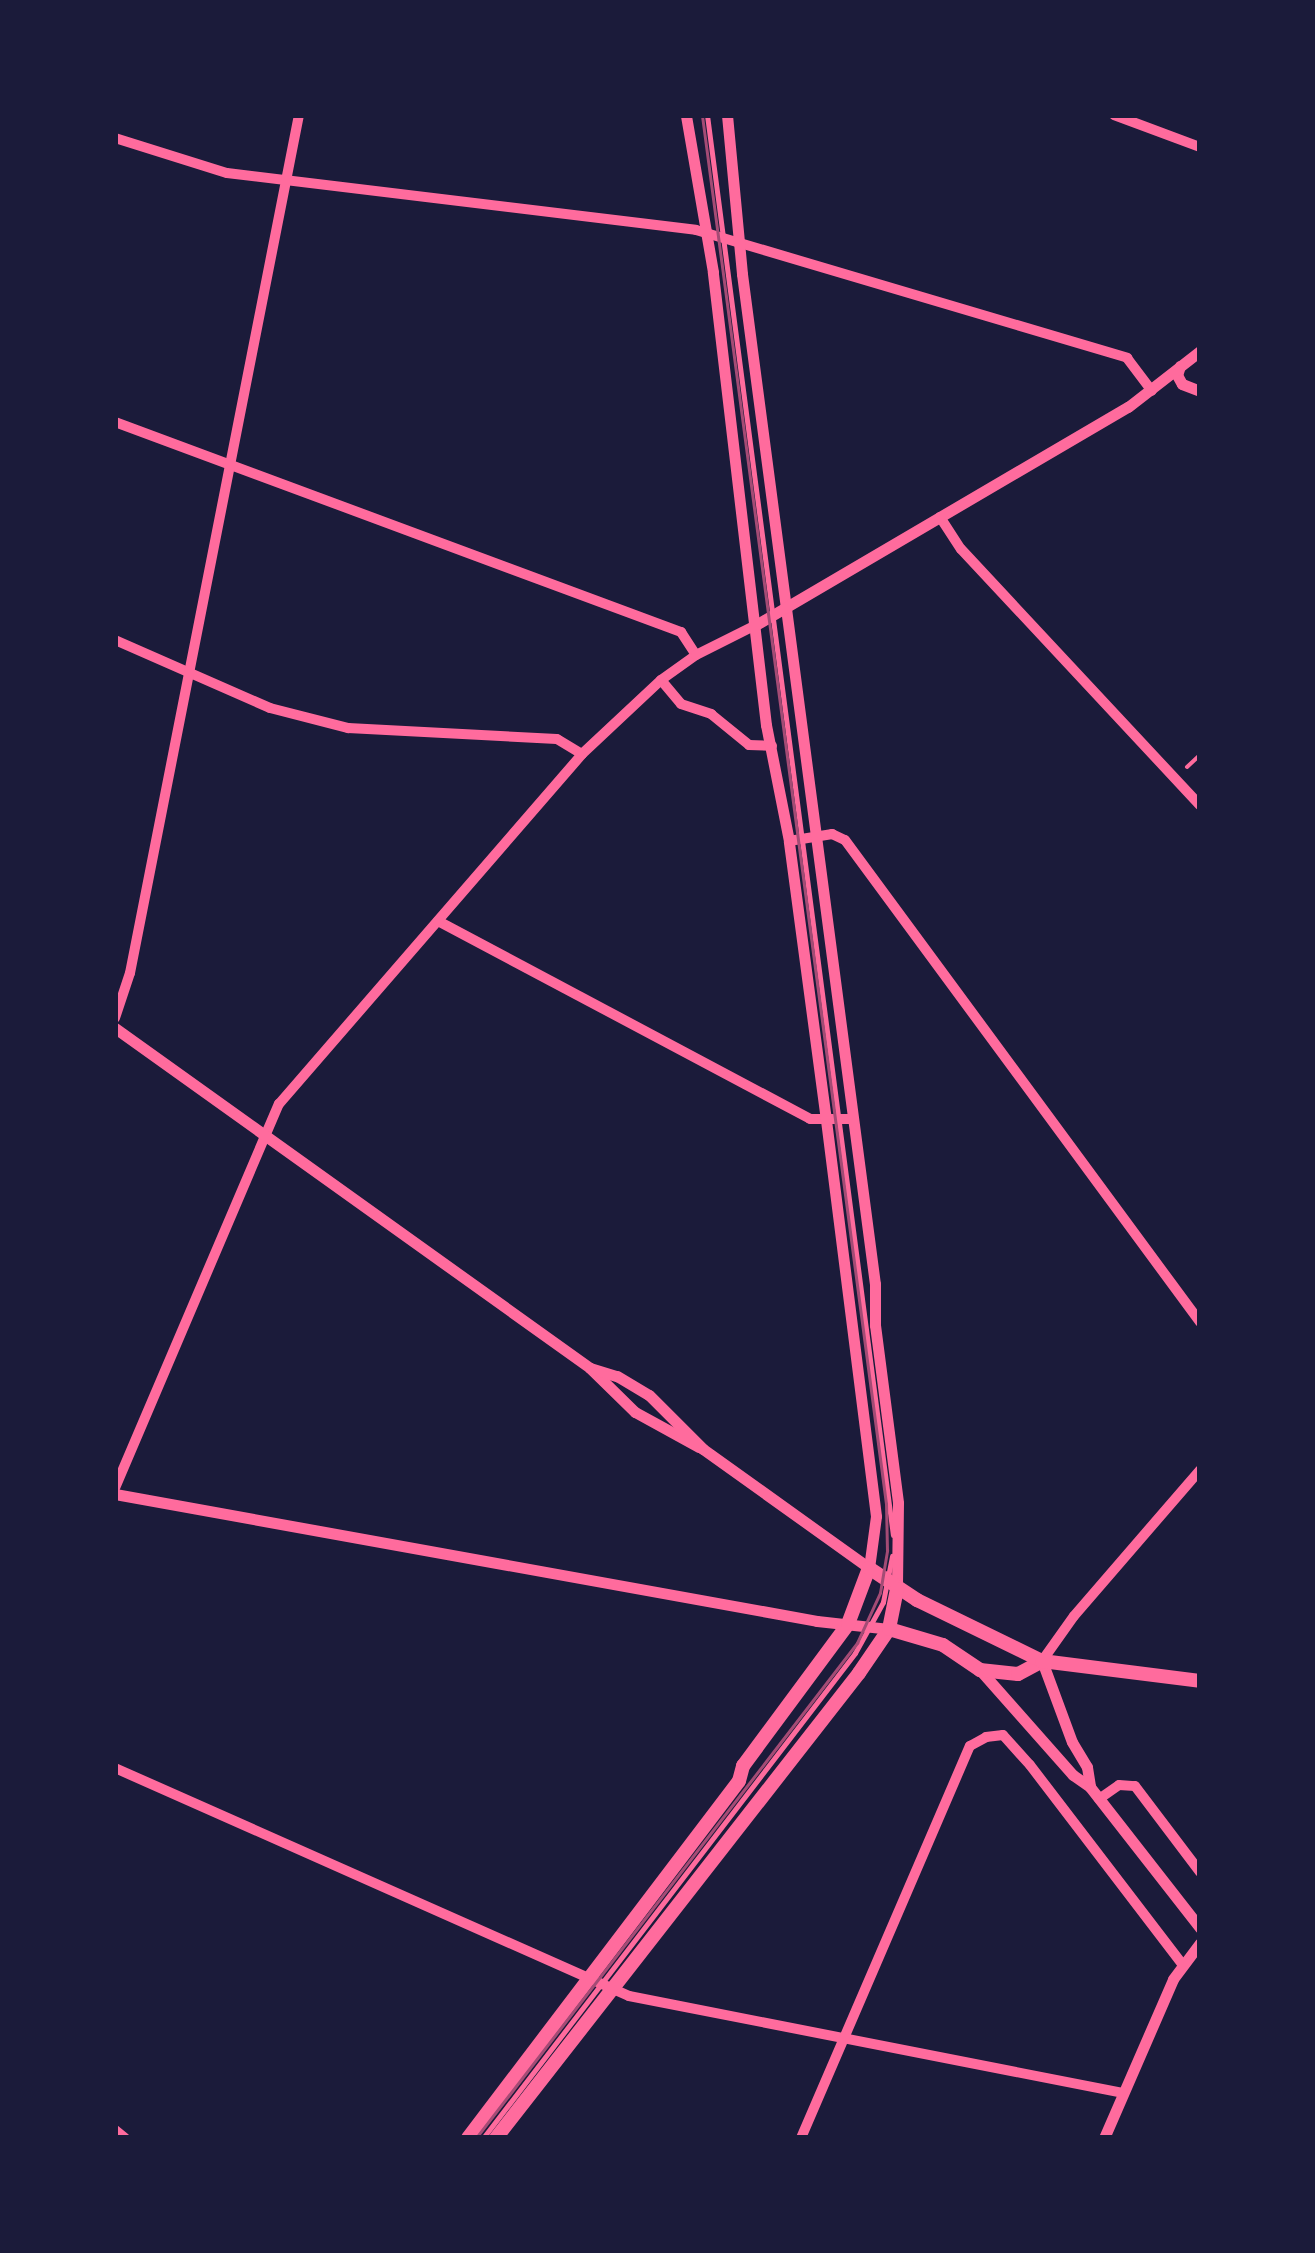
<!DOCTYPE html>
<html>
<head>
<meta charset="utf-8">
<style>
	body { margin:0 }
	#map { position:relative; width:1315px; height:2253px; overflow:hidden; background:#1b1b3a; font-family:"PT Serif",serif }
	div>[style] { position:absolute }
	.path>* { height:4px; margin:-2px; padding:0 2px; transform-origin:2px; border-radius:2px; background:#ff6b9d }
	.service>* { height:5px; margin:-2.5px; padding:0 2.5px; transform-origin:2.5px; border-radius:2.5px; background:#ff6b9d }
	.minor>* { height:10px; margin:-5px; padding:0 5px; transform-origin:5px; border-radius:5px; background:#ff6b9d }
	.tertiary>* { height:11px; margin:-5.5px; padding:0 5.5px; transform-origin:5.5px; border-radius:5.5px; background:#ff6b9d }
	.secondary>* { height:14px; margin:-7px; padding:0 7px; transform-origin:7px; border-radius:7px; background:#ff6b9d }
	.tram>* { height:2.5px; margin:-1.25px; padding:0 1.25px; transform-origin:1.25px; border-radius:1.25px; background:#a44b75 }
	span { translate:-50% -50%; white-space:nowrap; text-align:center; line-height:1.15; -webkit-text-stroke:9px #1b1b3a; paint-order:stroke }
	.frame { position:absolute; inset:0; border:118px solid #1b1b3a; pointer-events:none }
</style>
</head>
<body>
<div id="map">
	<div class="path">
		<div style="left:1187px;top:767px;width:18px;rotate:-43deg"></div>
	</div>
	<div class="service">
		<div style="left:707px;top:115px;width:1432px;rotate:82.54deg"></div>
		<div style="left:483px;top:2138px;width:611px;rotate:-52.51deg"></div>
		<div style="left:855px;top:1653px;width:58px;rotate:-61.2deg"></div>
		<div style="left:883px;top:1602px;width:47px;rotate:-78.9deg"></div>
	</div>
	<div class="minor">
		<div style="left:1114px;top:115px;width:92px;rotate:20.4deg"></div>
		<div style="left:115px;top:138px;width:117px;rotate:17.4deg"></div>
		<div style="left:227px;top:173px;width:472px;rotate:6.9deg"></div>
		<div style="left:696px;top:230px;width:450px;rotate:16.5deg"></div>
		<div style="left:1127px;top:358px;width:41px;rotate:52.9deg"></div>
		<div style="left:115px;top:422px;width:604px;rotate:20.36deg"></div>
		<div style="left:681px;top:632px;width:27px;rotate:57deg"></div>
		<div style="left:940px;top:517px;width:38px;rotate:57deg"></div>
		<div style="left:961px;top:549px;width:350px;rotate:47deg"></div>
		<div style="left:115px;top:640px;width:169px;rotate:23.7deg"></div>
		<div style="left:270px;top:708px;width:81px;rotate:14.4deg"></div>
		<div style="left:348px;top:728px;width:209px;rotate:3deg"></div>
		<div style="left:557px;top:739px;width:29px;rotate:31deg"></div>
		<div style="left:661px;top:680px;width:31px;rotate:50deg"></div>
		<div style="left:681px;top:704px;width:32px;rotate:18deg"></div>
		<div style="left:711px;top:714px;width:49px;rotate:39.2deg"></div>
		<div style="left:749px;top:745px;width:23px;rotate:2deg"></div>
		<div style="left:789px;top:841px;width:44px;rotate:-9.2deg"></div>
		<div style="left:832px;top:834px;width:14px;rotate:25deg"></div>
		<div style="left:845px;top:840px;width:599px;rotate:53.63deg"></div>
		<div style="left:438px;top:921px;width:421px;rotate:28deg"></div>
		<div style="left:810px;top:1119px;width:42px"></div>
		<div style="left:115px;top:1018px;width:47px;rotate:-71.6deg"></div>
		<div style="left:130px;top:973px;width:874px;rotate:-78.86deg"></div>
		<div style="left:115px;top:1488px;width:418px;rotate:-66.9deg"></div>
		<div style="left:279px;top:1104px;width:463px;rotate:-49.1deg"></div>
		<div style="left:582px;top:754px;width:108px;rotate:-43.1deg"></div>
		<div style="left:661px;top:680px;width:43px;rotate:-35.5deg"></div>
		<div style="left:696px;top:655px;width:65px;rotate:-26.6deg"></div>
		<div style="left:1042px;top:1661px;width:55px;rotate:-54.6deg"></div>
		<div style="left:1074px;top:1616px;width:193px;rotate:-49.2deg"></div>
		<div style="left:115px;top:1768px;width:562px;rotate:23.92deg"></div>
		<div style="left:629px;top:1996px;width:503px;rotate:11.11deg"></div>
		<div style="left:1099px;top:1799px;width:24px;rotate:-35deg"></div>
		<div style="left:1119px;top:1785px;width:16px;rotate:4deg"></div>
		<div style="left:1135px;top:1786px;width:108px;rotate:52.9deg"></div>
		<div style="left:115px;top:2130px;width:13px;rotate:39deg"></div>
		<div style="left:801px;top:2138px;width:427px;rotate:-66.7deg"></div>
		<div style="left:970px;top:1746px;width:18px;rotate:-29deg"></div>
		<div style="left:986px;top:1737px;width:17px;rotate:-7deg"></div>
		<div style="left:1003px;top:1735px;width:40px;rotate:48deg"></div>
		<div style="left:1030px;top:1765px;width:250px;rotate:52.6deg"></div>
	</div>
	<div class="tertiary">
		<div style="left:727px;top:115px;width:160px;rotate:84.6deg"></div>
		<div style="left:742px;top:274px;width:1019px;rotate:82.5deg"></div>
		<div style="left:875px;top:1284px;width:41px;rotate:90deg"></div>
		<div style="left:875px;top:1325px;width:179px;rotate:82.6deg"></div>
		<div style="left:898px;top:1503px;width:86px;rotate:90.7deg"></div>
		<div style="left:1180px;top:366px;width:9px;rotate:108deg"></div>
		<div style="left:1177px;top:375px;width:10px;rotate:61deg"></div>
		<div style="left:1182px;top:384px;width:19px;rotate:21deg"></div>
		<div style="left:754px;top:626px;width:433px;rotate:-30.4deg"></div>
		<div style="left:1128px;top:407px;width:91px;rotate:-37.9deg"></div>
		<div style="left:115px;top:1028px;width:584px;rotate:35.59deg"></div>
		<div style="left:590px;top:1368px;width:63px;rotate:44.4deg"></div>
		<div style="left:635px;top:1412px;width:73px;rotate:28.7deg"></div>
		<div style="left:590px;top:1368px;width:28px;rotate:17deg"></div>
		<div style="left:617px;top:1376px;width:37px;rotate:31deg"></div>
		<div style="left:649px;top:1395px;width:76px;rotate:45deg"></div>
		<div style="left:703px;top:1449px;width:204px;rotate:35.6deg"></div>
		<div style="left:869px;top:1568px;width:52px;rotate:-82.3deg"></div>
		<div style="left:876px;top:1516px;width:399px;rotate:-97.2deg"></div>
		<div style="left:826px;top:1120px;width:281px;rotate:-97.6deg"></div>
		<div style="left:789px;top:841px;width:118px;rotate:-101.2deg"></div>
		<div style="left:766px;top:725px;width:456px;rotate:-96.7deg"></div>
		<div style="left:713px;top:272px;width:159px;rotate:-99.8deg"></div>
		<div style="left:115px;top:1494px;width:713px;rotate:10.25deg"></div>
		<div style="left:817px;top:1621px;width:72px;rotate:6.3deg"></div>
		<div style="left:1042px;top:1661px;width:86px;rotate:69.7deg"></div>
		<div style="left:1072px;top:1742px;width:29px;rotate:59deg"></div>
		<div style="left:1087px;top:1767px;width:20px;rotate:81deg"></div>
		<div style="left:980px;top:1670px;width:140px;rotate:48.5deg"></div>
		<div style="left:1073px;top:1775px;width:21px;rotate:35deg"></div>
		<div style="left:1090px;top:1787px;width:179px;rotate:52deg"></div>
		<div style="left:1104px;top:2138px;width:173px;rotate:-66.5deg"></div>
		<div style="left:1173px;top:1979px;width:45px;rotate:-53.1deg"></div>
	</div>
	<div class="secondary">
		<div style="left:889px;top:1629px;width:56px;rotate:16.5deg"></div>
		<div style="left:943px;top:1645px;width:45px;rotate:34deg"></div>
		<div style="left:980px;top:1670px;width:38px;rotate:6deg"></div>
		<div style="left:1018px;top:1674px;width:27px;rotate:-28deg"></div>
		<div style="left:468px;top:2138px;width:448px;rotate:-52.8deg"></div>
		<div style="left:739px;top:1781px;width:16px;rotate:-75deg"></div>
		<div style="left:743px;top:1766px;width:177px;rotate:-53.5deg"></div>
		<div style="left:848px;top:1624px;width:60px;rotate:-69.4deg"></div>
		<div style="left:869px;top:1568px;width:58px;rotate:33.7deg"></div>
		<div style="left:917px;top:1600px;width:139px;rotate:26deg"></div>
		<div style="left:1042px;top:1661px;width:159px;rotate:7.2deg"></div>
		<div style="left:496px;top:2138px;width:590px;rotate:-52.02deg"></div>
		<div style="left:859px;top:1673px;width:53px;rotate:-55.7deg"></div>
		<div style="left:889px;top:1629px;width:41px;rotate:-78.7deg"></div>
	</div>
	<div class="tram">
		<div style="left:476px;top:2138px;width:625px;rotate:-52.41deg"></div>
		<div style="left:857px;top:1643px;width:55px;rotate:-65.3deg"></div>
		<div style="left:880px;top:1593px;width:43px;rotate:-80.5deg"></div>
		<div style="left:887px;top:1551px;width:47px;rotate:-91.2deg"></div>
		<div style="left:886px;top:1504px;width:1401px;rotate:-97.55deg"></div>
	</div>
	<div class="frame"></div>
</div>
</body>
</html>
